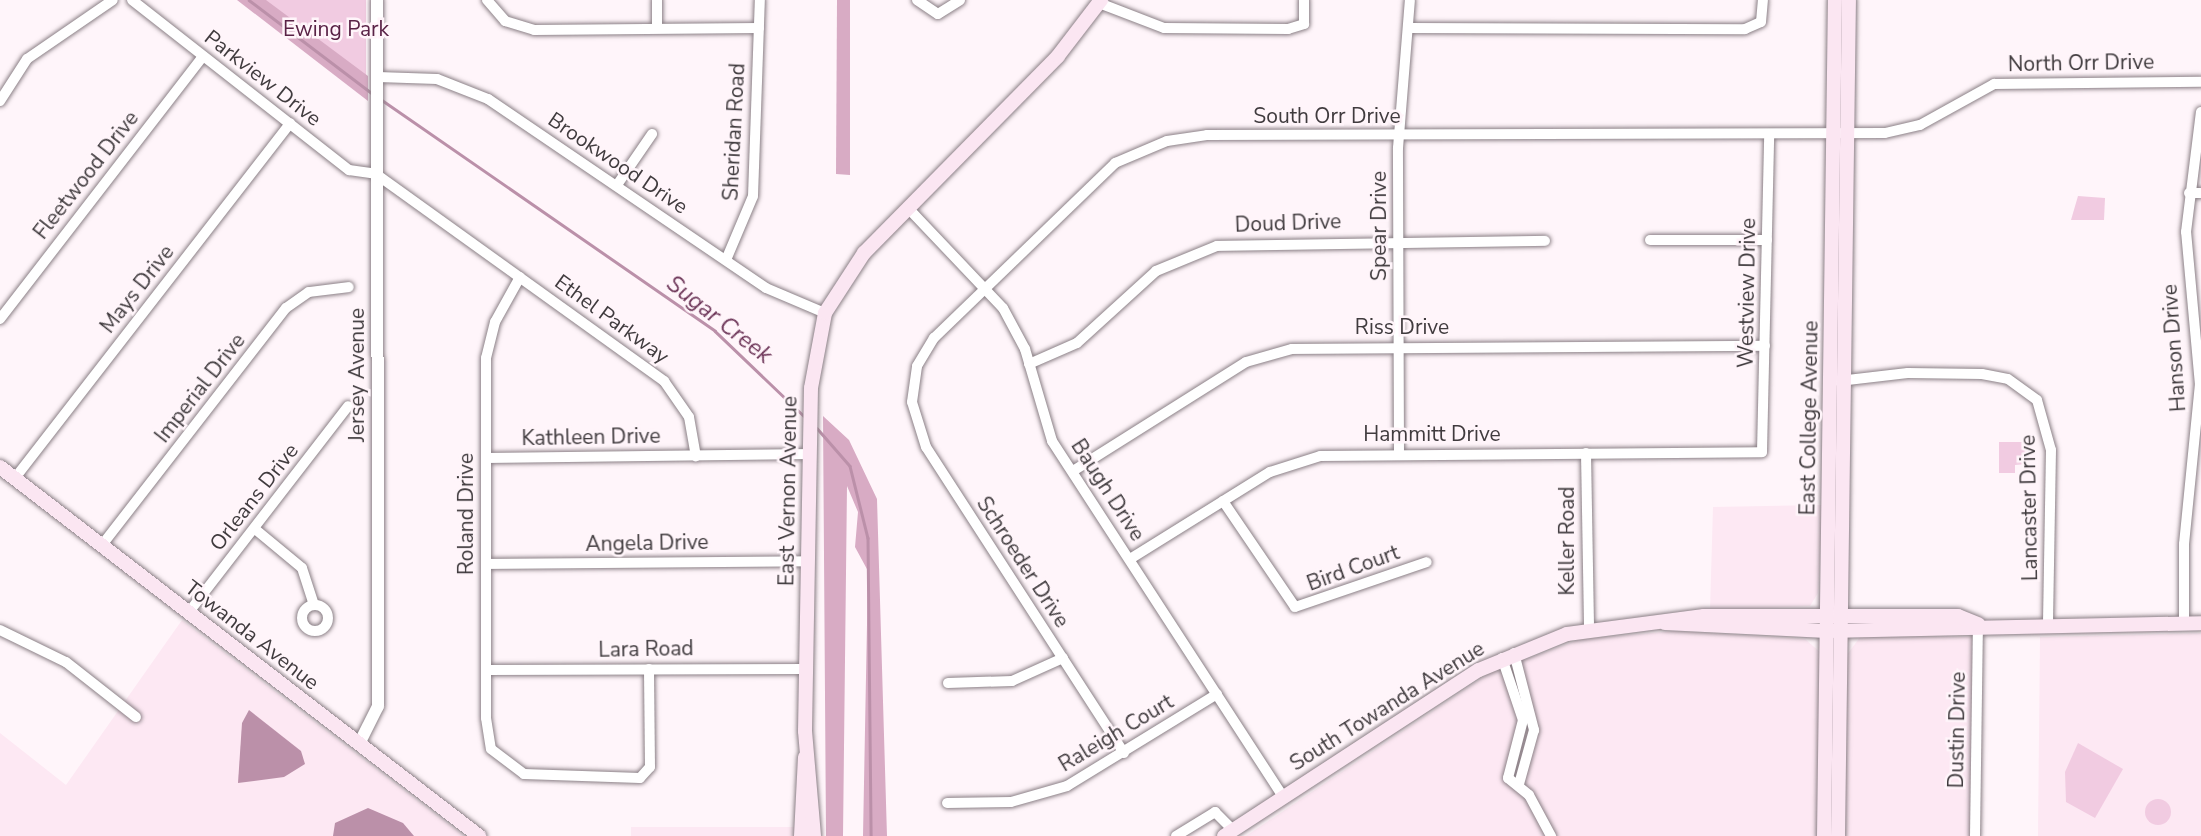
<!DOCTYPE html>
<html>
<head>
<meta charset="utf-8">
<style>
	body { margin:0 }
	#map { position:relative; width:2201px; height:836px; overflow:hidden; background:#fff5fa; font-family:"Nunito Sans",sans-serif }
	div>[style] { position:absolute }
	.built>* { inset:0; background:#fde8f3 }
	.green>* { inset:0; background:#f1cbe1 }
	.round { border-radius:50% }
	.forest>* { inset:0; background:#d8abc4 }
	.water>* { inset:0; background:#bb90a9 }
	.stream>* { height:2.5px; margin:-1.25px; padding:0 1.25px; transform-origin:1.25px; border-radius:1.25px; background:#bb90a9 }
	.roads { filter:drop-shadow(0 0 2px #8b8086) drop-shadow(0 0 2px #8b8086) }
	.minor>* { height:10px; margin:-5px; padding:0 5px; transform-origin:5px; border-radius:5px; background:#fff }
	.minor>.ring { margin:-5px; padding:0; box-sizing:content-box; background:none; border:10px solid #fff; border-radius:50% }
	.tertiary>* { height:12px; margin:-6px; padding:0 6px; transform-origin:6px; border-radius:6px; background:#fff }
	.secondary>* { height:14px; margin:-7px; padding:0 7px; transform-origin:7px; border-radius:7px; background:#fbe6f2 }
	span { translate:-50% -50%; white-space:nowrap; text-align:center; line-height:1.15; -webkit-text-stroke:5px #fff5fa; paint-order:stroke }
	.park-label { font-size:21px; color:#592246 }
	.street-label { font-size:21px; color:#403b3e }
	.water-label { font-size:23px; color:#6d3558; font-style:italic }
</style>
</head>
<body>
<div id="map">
	<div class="built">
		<div style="clip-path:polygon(1823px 505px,1818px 593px,1810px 606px,1710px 611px,1713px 507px)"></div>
		<div style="clip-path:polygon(182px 620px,464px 836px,0 836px,0 733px,66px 785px)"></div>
		<div style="clip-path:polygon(1674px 631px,1805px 639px,1821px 653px,1819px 836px,1246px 836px,1491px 672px,1581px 639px)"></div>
		<div style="clip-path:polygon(2201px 633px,2201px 836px,2038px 836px,2040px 637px)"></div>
		<div style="clip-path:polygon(1861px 636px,1972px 637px,1971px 836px,1843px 836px,1846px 656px)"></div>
		<div style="clip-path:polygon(631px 827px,797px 827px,796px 836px,631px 836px)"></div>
	</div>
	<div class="green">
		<div style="clip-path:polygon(249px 0,366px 0,366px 89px)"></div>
		<div style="clip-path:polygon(2078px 196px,2105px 198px,2104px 220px,2071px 220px)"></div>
		<div style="clip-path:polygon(1999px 442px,2026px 442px,2026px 464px,2015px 465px,2015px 473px,1999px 473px)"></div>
		<div style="clip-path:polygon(2078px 743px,2123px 769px,2095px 818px,2066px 802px,2065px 772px)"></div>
		<div class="round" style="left:2145px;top:799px;width:26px;height:26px"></div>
	</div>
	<div class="forest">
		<div style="clip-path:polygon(237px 0,266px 0,368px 76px,368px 101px)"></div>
		<div style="clip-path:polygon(837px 0,850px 0,850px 175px,836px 174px)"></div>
		<div style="clip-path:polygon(823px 416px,849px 440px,877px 499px,887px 836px,863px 836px,868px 571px,855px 547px,858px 512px,847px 486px,843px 836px,826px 836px)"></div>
	</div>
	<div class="water">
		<div style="clip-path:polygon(249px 710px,301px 751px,305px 764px,284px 777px,238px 783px,242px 723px)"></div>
		<div style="clip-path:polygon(368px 808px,403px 823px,414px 836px,333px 836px,335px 823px)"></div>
	</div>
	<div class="stream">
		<div style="left:249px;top:0;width:156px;rotate:37.2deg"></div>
		<div style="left:382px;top:100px;width:405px;rotate:34.7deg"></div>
		<div style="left:715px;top:331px;width:123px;rotate:43.7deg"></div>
		<div style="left:817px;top:428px;width:50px;rotate:49deg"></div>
		<div style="left:850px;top:466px;width:74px;rotate:76deg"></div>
		<div style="left:868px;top:538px;width:298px;rotate:89.4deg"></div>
	</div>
	<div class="roads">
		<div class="minor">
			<div style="left:132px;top:0;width:276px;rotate:38.1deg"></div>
			<div style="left:349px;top:170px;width:27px;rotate:8deg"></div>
			<div style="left:376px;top:174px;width:355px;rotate:35.7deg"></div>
			<div style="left:664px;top:381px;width:44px;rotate:55.2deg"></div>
			<div style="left:689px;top:417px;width:40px;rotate:80deg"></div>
			<div style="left:487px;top:0;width:28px;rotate:49deg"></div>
			<div style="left:505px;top:21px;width:30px;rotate:17deg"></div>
			<div style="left:534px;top:30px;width:225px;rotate:-0.5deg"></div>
			<div style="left:657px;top:0;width:26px;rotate:90deg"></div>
			<div style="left:917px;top:0;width:25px;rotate:34deg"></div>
			<div style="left:938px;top:14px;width:26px;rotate:-32deg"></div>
			<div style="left:1099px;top:3px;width:70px;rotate:21deg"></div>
			<div style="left:1164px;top:28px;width:124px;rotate:0.5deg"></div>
			<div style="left:1288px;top:29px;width:17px;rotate:-17deg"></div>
			<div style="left:1304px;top:24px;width:24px;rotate:-90deg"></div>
			<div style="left:1408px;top:28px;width:337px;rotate:0.2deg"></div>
			<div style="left:1745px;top:29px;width:17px;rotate:-24deg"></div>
			<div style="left:1761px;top:22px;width:22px;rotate:-85deg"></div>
			<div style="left:378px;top:77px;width:59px;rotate:1.9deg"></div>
			<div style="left:437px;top:79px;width:55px;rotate:21.4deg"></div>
			<div style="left:488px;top:99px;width:336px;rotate:34.2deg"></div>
			<div style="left:766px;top:288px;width:64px;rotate:23deg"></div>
			<div style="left:0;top:101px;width:50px;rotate:-57.3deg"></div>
			<div style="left:27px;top:59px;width:104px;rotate:-34.5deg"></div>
			<div style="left:617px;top:185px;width:62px;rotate:-55.5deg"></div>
			<div style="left:2189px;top:193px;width:12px"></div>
			<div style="left:908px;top:208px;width:138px;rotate:46.5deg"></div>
			<div style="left:1003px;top:308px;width:47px;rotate:61.8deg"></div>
			<div style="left:1025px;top:349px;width:96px;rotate:73.6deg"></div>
			<div style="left:1052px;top:441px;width:424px;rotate:57deg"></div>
			<div style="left:1650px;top:240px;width:117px"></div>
			<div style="left:726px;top:260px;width:69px;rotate:-67.1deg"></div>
			<div style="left:753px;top:196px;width:196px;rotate:-88deg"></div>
			<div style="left:520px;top:277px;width:51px;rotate:119.1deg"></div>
			<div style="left:495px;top:322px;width:37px;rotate:104deg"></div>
			<div style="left:486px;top:358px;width:360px;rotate:90deg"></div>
			<div style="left:486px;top:718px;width:31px;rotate:81deg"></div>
			<div style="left:491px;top:749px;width:41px;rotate:37.1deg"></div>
			<div style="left:524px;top:774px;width:116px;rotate:2deg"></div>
			<div style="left:640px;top:778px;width:15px;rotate:-48deg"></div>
			<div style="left:650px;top:767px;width:98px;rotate:-90.6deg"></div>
			<div style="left:0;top:319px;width:332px;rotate:-52.3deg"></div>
			<div style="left:1029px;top:364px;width:52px;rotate:-23.6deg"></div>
			<div style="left:1077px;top:343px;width:107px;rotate:-42.3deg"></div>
			<div style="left:1156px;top:271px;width:66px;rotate:-22.3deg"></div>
			<div style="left:1217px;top:246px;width:328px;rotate:-0.9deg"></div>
			<div style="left:1839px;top:381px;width:69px;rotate:-6.6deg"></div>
			<div style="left:1908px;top:373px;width:74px;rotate:0.8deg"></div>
			<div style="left:1982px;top:374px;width:26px;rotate:11deg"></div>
			<div style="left:2008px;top:379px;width:36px;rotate:36deg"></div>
			<div style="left:2037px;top:400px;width:52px;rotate:74.4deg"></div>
			<div style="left:2051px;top:450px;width:174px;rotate:91deg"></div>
			<div style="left:1399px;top:453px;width:305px;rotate:-90.2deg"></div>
			<div style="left:1398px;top:148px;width:148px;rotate:-85.4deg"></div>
			<div style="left:1586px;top:453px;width:177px;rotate:89deg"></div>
			<div style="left:486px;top:458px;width:324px;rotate:-0.7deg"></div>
			<div style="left:1073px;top:471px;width:204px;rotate:-32.2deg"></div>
			<div style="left:1246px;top:362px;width:48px;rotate:-15.8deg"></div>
			<div style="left:1292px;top:349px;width:473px;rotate:-0.4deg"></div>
			<div style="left:15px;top:478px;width:449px;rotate:-52.2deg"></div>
			<div style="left:1223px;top:501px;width:128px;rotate:55.8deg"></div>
			<div style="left:1295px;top:607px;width:139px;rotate:-18.8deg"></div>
			<div style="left:255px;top:529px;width:61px;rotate:39.7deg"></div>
			<div style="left:302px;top:568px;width:39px;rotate:72deg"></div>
			<div style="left:102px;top:545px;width:300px;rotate:-52.2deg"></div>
			<div style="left:286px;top:308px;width:28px;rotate:-35deg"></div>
			<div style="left:309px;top:292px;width:40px;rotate:-7.1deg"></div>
			<div style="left:1130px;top:559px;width:165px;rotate:-31.9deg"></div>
			<div style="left:1270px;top:472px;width:52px;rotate:-17.7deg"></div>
			<div style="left:1320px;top:456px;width:442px;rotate:-0.5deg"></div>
			<div style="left:1762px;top:452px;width:318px;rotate:-88.7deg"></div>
			<div style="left:486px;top:564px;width:322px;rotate:-0.5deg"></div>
			<div class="ring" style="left:302px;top:605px;width:16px;height:16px"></div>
			<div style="left:189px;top:612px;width:260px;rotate:-52.3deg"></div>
			<div style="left:2184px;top:623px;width:79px;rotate:-90deg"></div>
			<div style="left:2184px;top:544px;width:160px;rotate:-84.3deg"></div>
			<div style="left:2200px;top:385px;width:154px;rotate:-95.2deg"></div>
			<div style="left:2186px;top:232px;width:121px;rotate:-82.9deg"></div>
			<div style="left:0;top:630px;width:73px;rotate:25.9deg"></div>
			<div style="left:66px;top:662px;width:89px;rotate:38.2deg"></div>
			<div style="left:1514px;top:653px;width:80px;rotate:75.4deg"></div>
			<div style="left:1534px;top:730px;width:56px;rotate:105.5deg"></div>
			<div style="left:1502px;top:658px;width:65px;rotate:71.3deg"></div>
			<div style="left:1523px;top:720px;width:60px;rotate:104.5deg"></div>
			<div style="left:1508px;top:778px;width:27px;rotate:39deg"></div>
			<div style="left:1529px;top:795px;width:47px;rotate:61.8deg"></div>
			<div style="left:486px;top:670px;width:320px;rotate:-0.2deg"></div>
			<div style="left:948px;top:683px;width:64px;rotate:-1.8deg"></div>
			<div style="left:1012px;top:681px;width:56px;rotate:-24.3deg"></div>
			<div style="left:1124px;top:753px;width:364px;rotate:-122.9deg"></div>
			<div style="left:926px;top:447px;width:47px;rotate:-107.3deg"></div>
			<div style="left:912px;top:402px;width:36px;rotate:-82deg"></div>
			<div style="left:917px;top:366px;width:33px;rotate:-59deg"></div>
			<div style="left:934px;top:338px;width:252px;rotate:-44deg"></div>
			<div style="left:1115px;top:163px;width:56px;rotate:-22.9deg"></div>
			<div style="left:1167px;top:141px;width:40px;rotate:-8.5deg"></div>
			<div style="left:1207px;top:135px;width:678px;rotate:-0.17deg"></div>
			<div style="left:1885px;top:133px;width:36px;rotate:-13deg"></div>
			<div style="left:1920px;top:125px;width:85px;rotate:-29deg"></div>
			<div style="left:1994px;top:84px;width:207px;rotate:-0.6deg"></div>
			<div style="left:947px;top:803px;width:64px;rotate:-0.9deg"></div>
			<div style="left:1011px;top:802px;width:58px;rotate:-15.9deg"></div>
			<div style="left:1067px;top:786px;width:176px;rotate:-31.5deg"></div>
			<div style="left:1176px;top:836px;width:46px;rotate:-31.6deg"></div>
			<div style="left:1215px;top:812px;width:25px;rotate:45deg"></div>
			<div style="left:1975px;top:836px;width:211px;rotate:-89.2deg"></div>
		</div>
		<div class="tertiary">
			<div style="left:359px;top:744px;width:42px;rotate:-63.4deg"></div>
			<div style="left:378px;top:706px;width:706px;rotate:-90.08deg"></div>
		</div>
		<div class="secondary">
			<div style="left:0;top:467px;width:605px;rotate:37.61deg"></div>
			<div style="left:1665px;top:623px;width:162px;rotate:2.8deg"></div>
			<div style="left:1827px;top:631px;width:374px;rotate:-1.2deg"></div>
			<div style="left:801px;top:836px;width:79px;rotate:-87.1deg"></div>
			<div style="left:814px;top:836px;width:105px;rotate:-94.9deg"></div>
			<div style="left:805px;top:731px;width:343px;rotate:-89deg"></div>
			<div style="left:811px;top:388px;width:76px;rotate:-79.4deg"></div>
			<div style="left:825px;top:313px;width:72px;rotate:-57deg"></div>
			<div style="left:864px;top:253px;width:276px;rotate:-45.4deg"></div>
			<div style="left:1058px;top:56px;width:71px;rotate:-52.5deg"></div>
			<div style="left:1224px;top:836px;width:304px;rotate:-33.1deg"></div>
			<div style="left:1479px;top:670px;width:95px;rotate:-22.2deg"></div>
			<div style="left:1567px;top:634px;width:138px;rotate:-7.5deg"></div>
			<div style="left:1704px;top:616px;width:254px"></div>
			<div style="left:1958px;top:616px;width:22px;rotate:22deg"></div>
			<div style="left:1824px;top:836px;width:836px;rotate:-89.25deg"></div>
			<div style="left:1838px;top:836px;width:836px;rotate:-89.25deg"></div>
		</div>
	</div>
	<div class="park-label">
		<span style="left:336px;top:29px">Ewing Park</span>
	</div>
	<div class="street-label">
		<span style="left:2081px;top:63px;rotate:-1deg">North Orr Drive</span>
		<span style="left:263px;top:78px;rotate:38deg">Parkview Drive</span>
		<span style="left:1327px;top:116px">South Orr Drive</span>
		<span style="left:734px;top:132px;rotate:-87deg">Sheridan Road</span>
		<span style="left:618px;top:163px;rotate:34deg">Brookwood Drive</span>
		<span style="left:86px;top:175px;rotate:-52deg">Fleetwood Drive</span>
		<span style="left:1288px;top:223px;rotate:-2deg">Doud Drive</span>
		<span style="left:1379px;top:226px;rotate:-90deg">Spear Drive</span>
		<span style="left:137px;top:289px;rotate:-52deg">Mays Drive</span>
		<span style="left:1747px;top:293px;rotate:-89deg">Westview Drive</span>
		<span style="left:612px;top:319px;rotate:36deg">Ethel Parkway</span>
		<span style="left:1402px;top:327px">Riss Drive</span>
		<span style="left:2174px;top:348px;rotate:-94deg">Hanson Drive</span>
		<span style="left:357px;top:375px;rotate:-90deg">Jersey Avenue</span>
		<span style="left:200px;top:388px;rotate:-52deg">Imperial Drive</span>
		<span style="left:1809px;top:418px;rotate:-89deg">East College Avenue</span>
		<span style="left:1432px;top:434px">Hammitt Drive</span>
		<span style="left:591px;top:437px;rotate:-1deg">Kathleen Drive</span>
		<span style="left:1108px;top:490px;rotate:57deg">Baugh Drive</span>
		<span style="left:788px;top:491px;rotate:-89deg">East Vernon Avenue</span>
		<span style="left:254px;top:497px;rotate:-52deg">Orleans Drive</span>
		<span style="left:2029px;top:508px;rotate:-91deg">Lancaster Drive</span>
		<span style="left:466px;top:514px;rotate:-90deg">Roland Drive</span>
		<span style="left:1567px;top:541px;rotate:-90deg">Keller Road</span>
		<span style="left:647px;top:543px;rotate:-1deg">Angela Drive</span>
		<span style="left:1023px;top:562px;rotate:57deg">Schroeder Drive</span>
		<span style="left:1353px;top:568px;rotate:-20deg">Bird Court</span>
		<span style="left:252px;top:635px;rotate:38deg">Towanda Avenue</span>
		<span style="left:646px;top:649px;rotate:-1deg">Lara Road</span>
		<span style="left:1387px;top:706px;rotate:-32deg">South Towanda Avenue</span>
		<span style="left:1957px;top:730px;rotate:-89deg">Dustin Drive</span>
		<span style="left:1116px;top:733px;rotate:-31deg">Raleigh Court</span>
	</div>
	<div class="water-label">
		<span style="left:719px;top:320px;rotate:38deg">Sugar Creek</span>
	</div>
</div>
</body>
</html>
